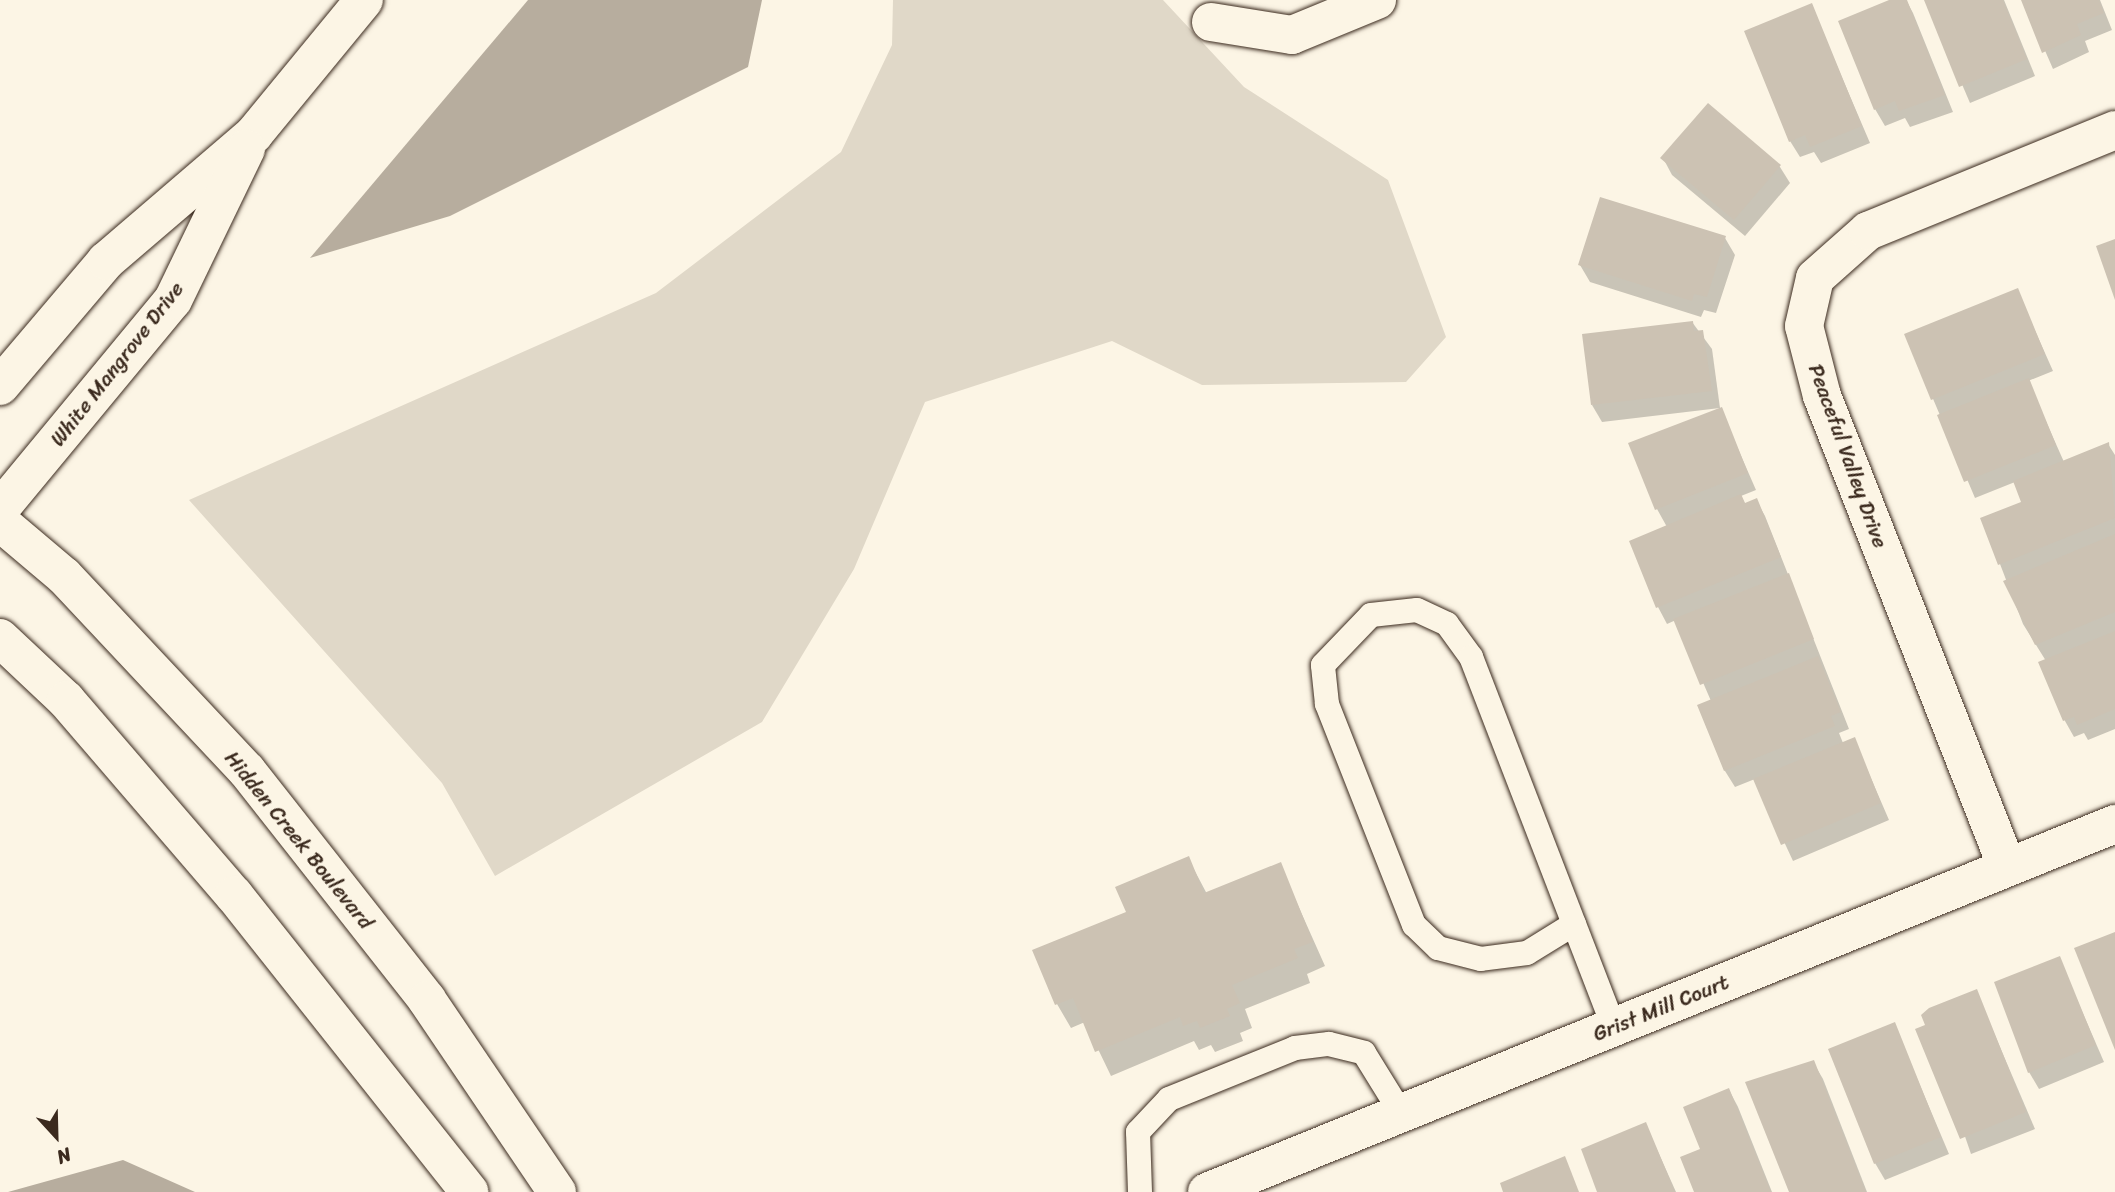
<!DOCTYPE html>
<html>
<head>
<meta charset="utf-8">
<style>
	body { margin:0 }
	#map { position:relative; width:2115px; height:1192px; overflow:hidden; background:#fcf5e5; font-family:Sriracha,sans-serif }
	div>[style] { position:absolute }
	.green>* { inset:0; background:#e0d8c8 }
	.water>* { inset:0; background:#b7ad9e }
	.shadow>* { inset:0; background:#0003 }
	.building>* { inset:0; background:#ccc2b3 }
	.roads { filter:drop-shadow(0 0 2px #3b2a1e) drop-shadow(0 0 2px #3b2a1e) }
	.service>* { height:24px; margin:-12px; padding:0 12px; transform-origin:12px; border-radius:12px; background:#fcf5e5 }
	.minor>* { height:38px; margin:-19px; padding:0 19px; transform-origin:19px; border-radius:19px; background:#fcf5e5 }
	span { translate:-50% -50%; white-space:nowrap; text-align:center; line-height:1.15; -webkit-text-stroke:5px #fcf5e5; paint-order:stroke }
	.street-label { font-size:21px; color:#3b2a1e }
	.north { position:absolute; left:21px; top:1101px; width:70px; height:70px; -webkit-text-stroke:5px #fcf5e5; paint-order:stroke; rotate:158deg; font-size:19px; font-weight:700; line-height:28px; text-align:center; color:#3b2a1e }
	.north::after { content:''; display:block; margin:auto; width:24px; height:32px; background:#3b2a1e; clip-path:polygon(50% 0,100% 100%,50% 72%,0 100%) }
</style>
</head>
<body>
<div id="map">
	<div class="green">
		<div style="clip-path:polygon(893px 0,1163px 0,1244px 87px,1388px 180px,1446px 337px,1406px 382px,1202px 385px,1112px 341px,925px 402px,854px 569px,762px 722px,495px 876px,442px 783px,189px 500px,656px 293px,841px 152px,892px 45px)"></div>
	</div>
	<div class="water">
		<div style="clip-path:polygon(528px 0,762px 0,748px 67px,450px 216px,310px 258px)"></div>
		<div style="clip-path:polygon(123px 1160px,195px 1192px,8px 1192px)"></div>
	</div>
	<div class="shadow">
		<div style="clip-path:polygon(1894px 0,1906px 0,1913px 13px,1953px 112px,1910px 127px,1905px 118px,1885px 126px,1875px 109px)"></div>
		<div style="clip-path:polygon(1926px 0,2004px 0,2035px 76px,1970px 103px)"></div>
		<div style="clip-path:polygon(2023px 0,2100px 0,2112px 30px,2085px 41px,2089px 52px,2053px 69px)"></div>
		<div style="clip-path:polygon(1811px 5px,1870px 143px,1821px 163px,1814px 152px,1800px 157px,1790px 141px)"></div>
		<div style="clip-path:polygon(1708px 105px,1780px 167px,1790px 183px,1745px 236px,1672px 175px,1663px 158px)"></div>
		<div style="clip-path:polygon(1725px 238px,1735px 255px,1716px 313px,1704px 310px,1701px 317px,1590px 282px,1580px 265px)"></div>
		<div style="clip-path:polygon(2017px 290px,2053px 371px,2028px 381px,2064px 462px,2108px 444px,2115px 455px,2115px 729px,2088px 740px,2084px 733px,2074px 737px,2065px 721px,2040px 663px,2046px 661px,2023px 624px,2000px 564px,2023px 502px,2015px 482px,1975px 498px,1906px 335px)"></div>
		<div style="clip-path:polygon(1692px 322px,1712px 349px,1720px 408px,1602px 422px,1592px 405px)"></div>
		<div style="clip-path:polygon(1721px 410px,1756px 490px,1741px 496px,1745px 504px,1756px 500px,1765px 516px,1849px 729px,1839px 733px,1843px 743px,1854px 739px,1889px 820px,1793px 861px,1755px 779px,1735px 787px,1725px 771px,1699px 706px,1711px 701px,1676px 620px,1667px 624px,1658px 607px,1667px 527px,1657px 509px)"></div>
		<div style="clip-path:polygon(1188px 858px,1207px 894px,1280px 865px,1325px 966px,1307px 974px,1310px 983px,1245px 1009px,1252px 1028px,1240px 1033px,1243px 1041px,1215px 1052px,1211px 1045px,1199px 1050px,1194px 1041px,1111px 1076px,1085px 1022px,1071px 1028px,1057px 1004px,1128px 913px)"></div>
		<div style="clip-path:polygon(2059px 958px,2104px 1062px,2039px 1089px,2029px 1072px)"></div>
		<div style="clip-path:polygon(1976px 991px,2035px 1129px,1971px 1154px,1927px 1026px)"></div>
		<div style="clip-path:polygon(1894px 1024px,1949px 1154px,1885px 1180px,1875px 1163px)"></div>
		<div style="clip-path:polygon(1813px 1062px,1823px 1079px,1867px 1192px,1791px 1192px)"></div>
		<div style="clip-path:polygon(1729px 1090px,1738px 1107px,1772px 1192px,1696px 1192px,1702px 1150px)"></div>
		<div style="clip-path:polygon(1646px 1125px,1676px 1192px,1600px 1192px)"></div>
	</div>
	<div class="building">
		<div style="clip-path:polygon(1889px 0,1907px 0,1945px 95px,1899px 111px,1895px 101px,1874px 110px,1838px 21px)"></div>
		<div style="clip-path:polygon(1924px 0,2003px 0,2027px 59px,1959px 87px)"></div>
		<div style="clip-path:polygon(2021px 0,2099px 0,2104px 13px,2077px 24px,2081px 35px,2042px 53px)"></div>
		<div style="clip-path:polygon(1812px 3px,1862px 126px,1810px 147px,1805px 135px,1789px 142px,1744px 31px)"></div>
		<div style="clip-path:polygon(1708px 103px,1781px 165px,1734px 220px,1660px 158px)"></div>
		<div style="clip-path:polygon(1600px 197px,1726px 236px,1707px 297px,1694px 294px,1692px 301px,1578px 265px)"></div>
		<div style="clip-path:polygon(2115px 239px,2115px 300px,2096px 246px)"></div>
		<div style="clip-path:polygon(2018px 288px,2045px 354px,1931px 400px,1904px 334px)"></div>
		<div style="clip-path:polygon(1693px 321px,1694px 331px,1703px 330px,1712px 391px,1591px 405px,1582px 334px)"></div>
		<div style="clip-path:polygon(2029px 378px,2056px 445px,1964px 482px,1937px 415px)"></div>
		<div style="clip-path:polygon(1722px 407px,1748px 473px,1655px 510px,1628px 443px)"></div>
		<div style="clip-path:polygon(2109px 442px,2115px 518px,1998px 565px,1980px 518px,2021px 502px,2013px 481px)"></div>
		<div style="clip-path:polygon(1741px 494px,1745px 503px,1757px 498px,1781px 557px,1656px 608px,1629px 541px)"></div>
		<div style="clip-path:polygon(2115px 534px,2115px 612px,2035px 645px,2003px 581px)"></div>
		<div style="clip-path:polygon(1789px 573px,1814px 639px,1700px 685px,1673px 619px)"></div>
		<div style="clip-path:polygon(2115px 631px,2115px 709px,2077px 725px,2074px 717px,2063px 721px,2038px 662px)"></div>
		<div style="clip-path:polygon(1818px 656px,1841px 712px,1831px 716px,1835px 726px,1724px 771px,1697px 705px)"></div>
		<div style="clip-path:polygon(1855px 737px,1881px 803px,1781px 845px,1753px 779px)"></div>
		<div style="clip-path:polygon(1189px 856px,1204px 893px,1281px 862px,1313px 942px,1294px 949px,1298px 958px,1232px 985px,1240px 1003px,1227px 1009px,1230px 1016px,1200px 1028px,1197px 1021px,1183px 1026px,1180px 1017px,1095px 1052px,1073px 998px,1055px 1005px,1032px 950px,1126px 912px,1115px 887px)"></div>
		<div style="clip-path:polygon(2115px 932px,2115px 1050px,2074px 948px)"></div>
		<div style="clip-path:polygon(2060px 956px,2096px 1045px,2028px 1073px,1994px 982px)"></div>
		<div style="clip-path:polygon(1977px 989px,2026px 1112px,1960px 1139px,1915px 1029px,1925px 1025px,1921px 1015px,1929px 1008px)"></div>
		<div style="clip-path:polygon(1895px 1022px,1941px 1137px,1874px 1164px,1828px 1049px)"></div>
		<div style="clip-path:polygon(1814px 1060px,1866px 1192px,1789px 1192px,1745px 1082px)"></div>
		<div style="clip-path:polygon(1729px 1088px,1771px 1192px,1694px 1192px,1680px 1157px,1700px 1149px,1683px 1107px)"></div>
		<div style="clip-path:polygon(1646px 1122px,1675px 1192px,1597px 1192px,1581px 1149px)"></div>
		<div style="clip-path:polygon(1565px 1156px,1579px 1192px,1503px 1192px,1500px 1183px)"></div>
	</div>
	<div class="roads">
		<div class="service">
			<div style="left:1574px;top:924px;width:55px;rotate:148.3deg"></div>
			<div style="left:1527px;top:953px;width:46px;rotate:172.6deg"></div>
			<div style="left:1481px;top:959px;width:44px;rotate:-165.7deg"></div>
			<div style="left:1438px;top:948px;width:33px;rotate:-136deg"></div>
			<div style="left:1414px;top:925px;width:238px;rotate:-111.5deg"></div>
			<div style="left:1327px;top:704px;width:39px;rotate:-96deg"></div>
			<div style="left:1323px;top:665px;width:69px;rotate:-46.2deg"></div>
			<div style="left:1371px;top:615px;width:46px;rotate:-6.2deg"></div>
			<div style="left:1417px;top:610px;width:33px;rotate:25deg"></div>
			<div style="left:1447px;top:624px;width:41px;rotate:54deg"></div>
			<div style="left:1471px;top:657px;width:397px;rotate:68.9deg"></div>
			<div style="left:1140px;top:1192px;width:60px;rotate:-91.9deg"></div>
			<div style="left:1138px;top:1132px;width:45px;rotate:-46.8deg"></div>
			<div style="left:1169px;top:1099px;width:136px;rotate:-22deg"></div>
			<div style="left:1295px;top:1048px;width:34px;rotate:-7deg"></div>
			<div style="left:1329px;top:1044px;width:36px;rotate:14deg"></div>
			<div style="left:1364px;top:1053px;width:70px;rotate:58.3deg"></div>
		</div>
		<div class="minor">
			<div style="left:1211px;top:22px;width:82px;rotate:9.1deg"></div>
			<div style="left:1292px;top:35px;width:92px;rotate:-22.4deg"></div>
			<div style="left:0;top:386px;width:164px;rotate:-49.7deg"></div>
			<div style="left:106px;top:261px;width:195px;rotate:-40.6deg"></div>
			<div style="left:254px;top:134px;width:173px;rotate:-50.6deg"></div>
			<div style="left:0;top:509px;width:271px;rotate:-50.4deg"></div>
			<div style="left:173px;top:300px;width:168px;rotate:-64.2deg"></div>
			<div style="left:0;top:522px;width:84px;rotate:40.2deg"></div>
			<div style="left:64px;top:576px;width:267px;rotate:46.8deg"></div>
			<div style="left:247px;top:771px;width:291px;rotate:51.8deg"></div>
			<div style="left:427px;top:1000px;width:232px;rotate:55.9deg"></div>
			<div style="left:0;top:638px;width:91px;rotate:43.2deg"></div>
			<div style="left:66px;top:700px;width:257px;rotate:49.3deg"></div>
			<div style="left:234px;top:895px;width:379px;rotate:51.6deg"></div>
			<div style="left:2007px;top:867px;width:506px;rotate:-111.44deg"></div>
			<div style="left:1822px;top:396px;width:72px;rotate:-104.4deg"></div>
			<div style="left:1804px;top:326px;width:49px;rotate:-77.1deg"></div>
			<div style="left:1815px;top:278px;width:71px;rotate:-41.6deg"></div>
			<div style="left:1868px;top:231px;width:267px;rotate:-22.2deg"></div>
			<div style="left:1207px;top:1192px;width:980px;rotate:-22.06deg"></div>
		</div>
	</div>
	<div class="street-label">
		<span style="left:117px;top:364px;rotate:-52deg">White Mangrove Drive</span>
		<span style="left:1848px;top:456px;rotate:70deg">Peaceful Valley Drive</span>
		<span style="left:299px;top:840px;rotate:51deg">Hidden Creek Boulevard</span>
		<span style="left:1661px;top:1008px;rotate:-22deg">Grist Mill Court</span>
	</div>
	<div class="north">N</div>
</div>
</body>
</html>
